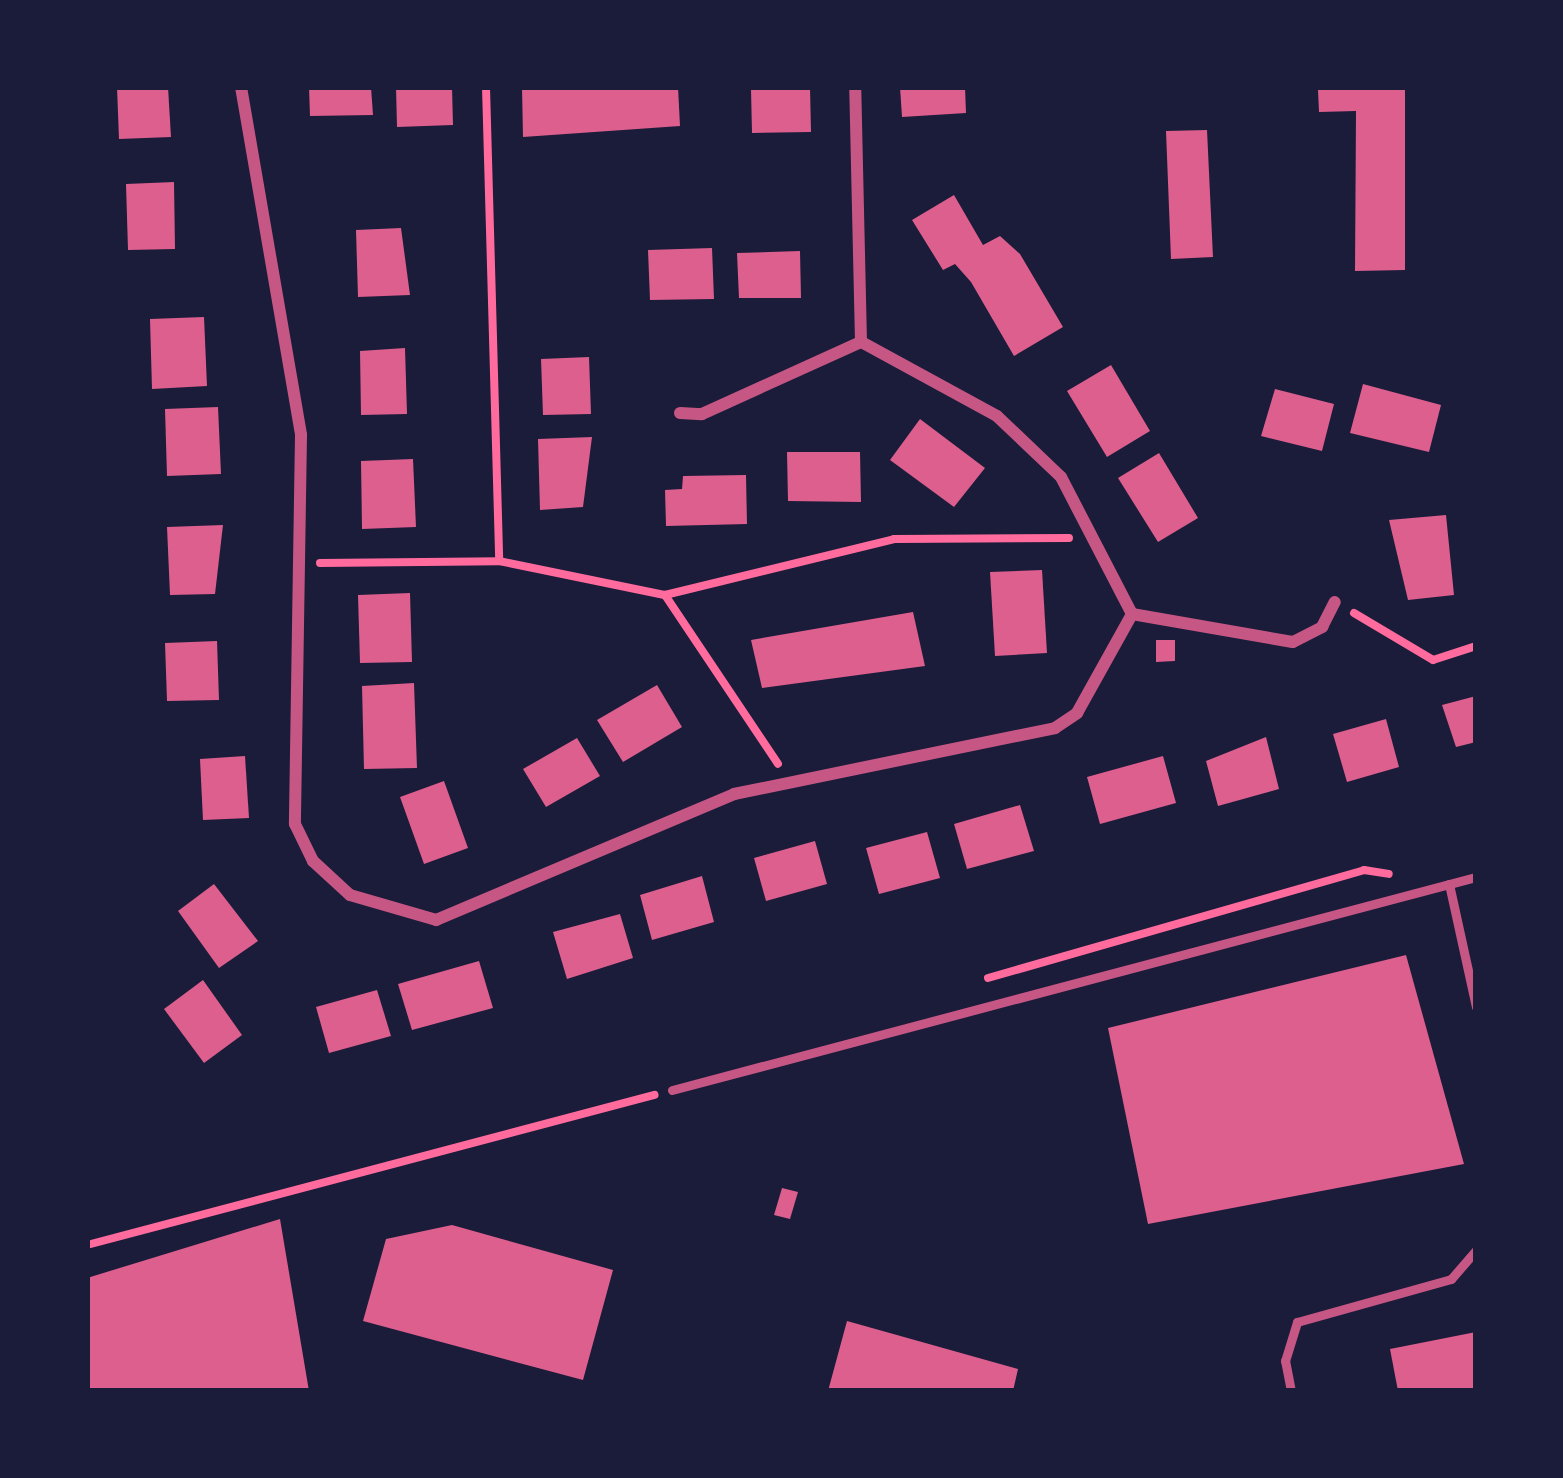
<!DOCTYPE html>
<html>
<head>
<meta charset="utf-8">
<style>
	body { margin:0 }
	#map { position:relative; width:1563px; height:1478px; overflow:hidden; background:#1b1b3a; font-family:"Fira Sans",sans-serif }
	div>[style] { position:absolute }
	.building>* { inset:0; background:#dd5f8e }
	.path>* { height:8px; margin:-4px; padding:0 4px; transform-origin:4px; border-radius:4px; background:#ff6b9d }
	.service>* { height:9px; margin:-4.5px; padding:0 4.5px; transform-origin:4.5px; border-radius:4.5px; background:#c65784 }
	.minor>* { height:12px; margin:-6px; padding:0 6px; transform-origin:6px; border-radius:6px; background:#c65784 }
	span { translate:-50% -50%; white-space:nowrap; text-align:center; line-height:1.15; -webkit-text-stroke:9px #1b1b3a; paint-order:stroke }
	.frame { position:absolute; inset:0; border:90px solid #1b1b3a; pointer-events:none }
</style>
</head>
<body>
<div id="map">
	<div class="building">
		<div style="clip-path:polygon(117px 87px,168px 87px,171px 137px,119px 139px)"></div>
		<div style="clip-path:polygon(309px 87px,371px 87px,373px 115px,310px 116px)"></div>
		<div style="clip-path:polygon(396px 87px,452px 87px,453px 125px,397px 127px)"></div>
		<div style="clip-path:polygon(522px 87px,678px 87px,680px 126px,523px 137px)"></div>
		<div style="clip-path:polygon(810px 87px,811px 132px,752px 133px,751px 89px)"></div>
		<div style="clip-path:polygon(900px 87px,965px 87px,966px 113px,902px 117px)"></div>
		<div style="clip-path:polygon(1405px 87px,1405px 270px,1355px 271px,1356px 111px,1319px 112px,1318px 90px)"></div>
		<div style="clip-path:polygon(1207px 130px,1213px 257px,1171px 259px,1166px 131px)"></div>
		<div style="clip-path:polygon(174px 182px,175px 249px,128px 250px,126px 184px)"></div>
		<div style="clip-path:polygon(954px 195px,983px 245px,1000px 236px,1020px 254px,1063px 327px,1014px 356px,971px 282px,955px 264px,943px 270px,912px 220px)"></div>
		<div style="clip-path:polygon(401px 228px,410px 295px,358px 297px,356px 230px)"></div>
		<div style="clip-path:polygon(712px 248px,714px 299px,650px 300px,648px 250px)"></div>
		<div style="clip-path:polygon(800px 251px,801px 298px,739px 298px,737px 253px)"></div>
		<div style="clip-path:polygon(204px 317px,207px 386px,152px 389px,150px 319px)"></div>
		<div style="clip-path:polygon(405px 348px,407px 414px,361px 415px,360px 351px)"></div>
		<div style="clip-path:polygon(589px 357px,591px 414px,543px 415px,541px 359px)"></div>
		<div style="clip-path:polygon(1111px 365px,1150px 431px,1107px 457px,1067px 391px)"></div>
		<div style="clip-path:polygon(1363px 384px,1441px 405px,1429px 452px,1350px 433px)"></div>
		<div style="clip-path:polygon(1275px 389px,1334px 404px,1322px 451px,1261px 436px)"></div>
		<div style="clip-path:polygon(218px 407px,221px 474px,167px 476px,165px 409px)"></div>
		<div style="clip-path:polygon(920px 419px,985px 468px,954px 507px,890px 460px)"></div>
		<div style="clip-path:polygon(592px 437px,583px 507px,540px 510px,538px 439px)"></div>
		<div style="clip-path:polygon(787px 452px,860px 452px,861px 502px,788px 501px)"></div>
		<div style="clip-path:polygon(1159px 453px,1198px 518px,1158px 542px,1118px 478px)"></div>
		<div style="clip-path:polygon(413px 459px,416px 527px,362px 529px,361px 461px)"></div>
		<div style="clip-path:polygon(746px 475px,747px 524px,666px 526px,665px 490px,682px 489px,683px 476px)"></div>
		<div style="clip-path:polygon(1446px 515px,1454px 595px,1408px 600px,1389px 520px)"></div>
		<div style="clip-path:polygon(223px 525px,215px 594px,170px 595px,167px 527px)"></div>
		<div style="clip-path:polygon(1042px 570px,1047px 653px,995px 656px,990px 572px)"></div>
		<div style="clip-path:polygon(410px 593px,412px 662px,360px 663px,358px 595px)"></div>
		<div style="clip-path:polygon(913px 612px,925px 666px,762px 688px,751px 640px)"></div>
		<div style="clip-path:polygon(1156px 640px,1175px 640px,1175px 661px,1156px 662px)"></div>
		<div style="clip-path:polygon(217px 641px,219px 700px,167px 701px,165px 643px)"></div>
		<div style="clip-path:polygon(414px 683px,417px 768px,364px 769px,362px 686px)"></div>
		<div style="clip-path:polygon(657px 685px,682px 727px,623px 762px,597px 720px)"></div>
		<div style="clip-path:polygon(1476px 696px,1476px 742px,1456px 747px,1442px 705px)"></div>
		<div style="clip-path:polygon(1386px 719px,1399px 767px,1347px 782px,1333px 734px)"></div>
		<div style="clip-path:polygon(1266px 737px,1279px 789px,1218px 806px,1206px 761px)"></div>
		<div style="clip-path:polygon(577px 738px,600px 776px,546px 807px,523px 769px)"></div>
		<div style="clip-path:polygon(245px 756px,249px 818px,203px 820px,200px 759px)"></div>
		<div style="clip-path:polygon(1163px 756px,1176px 803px,1100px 824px,1087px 777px)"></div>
		<div style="clip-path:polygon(444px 781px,468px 848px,424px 864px,400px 797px)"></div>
		<div style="clip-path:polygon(1020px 805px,1034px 851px,967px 869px,954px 824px)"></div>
		<div style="clip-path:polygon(927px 832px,940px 878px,879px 894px,866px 848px)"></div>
		<div style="clip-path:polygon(815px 841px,827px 884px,766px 901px,754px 858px)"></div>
		<div style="clip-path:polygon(702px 876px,714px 922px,652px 940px,640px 895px)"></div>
		<div style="clip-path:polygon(214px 884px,258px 941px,219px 968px,178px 911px)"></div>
		<div style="clip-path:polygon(620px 914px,633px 958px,567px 979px,553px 932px)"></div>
		<div style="clip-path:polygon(1406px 955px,1464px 1164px,1148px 1224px,1108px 1028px)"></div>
		<div style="clip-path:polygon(479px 961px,493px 1008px,412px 1030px,398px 984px)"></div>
		<div style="clip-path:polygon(203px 980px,242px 1035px,204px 1063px,164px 1009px)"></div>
		<div style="clip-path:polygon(377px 990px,391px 1036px,329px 1053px,316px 1007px)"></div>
		<div style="clip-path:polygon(782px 1188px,798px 1192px,790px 1219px,774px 1215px)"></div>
		<div style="clip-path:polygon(280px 1219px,309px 1391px,87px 1391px,87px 1278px)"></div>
		<div style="clip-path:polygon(452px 1225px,613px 1270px,583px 1380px,363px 1321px,386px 1239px)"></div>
		<div style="clip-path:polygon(847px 1321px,1018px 1369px,1013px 1391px,828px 1391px)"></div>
		<div style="clip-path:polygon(1476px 1332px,1476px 1391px,1398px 1391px,1390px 1349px)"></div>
	</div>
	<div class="path">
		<div style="left:486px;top:87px;width:474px;rotate:88.4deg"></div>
		<div style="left:320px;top:563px;width:179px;rotate:-0.6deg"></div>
		<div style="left:499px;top:561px;width:169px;rotate:11.6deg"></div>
		<div style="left:665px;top:595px;width:236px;rotate:-13.7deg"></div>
		<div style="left:894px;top:539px;width:175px;rotate:-0.3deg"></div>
		<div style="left:665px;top:595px;width:203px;rotate:56.2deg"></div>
		<div style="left:1354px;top:613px;width:92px;rotate:30.7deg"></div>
		<div style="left:1433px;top:660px;width:45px;rotate:-18deg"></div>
		<div style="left:988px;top:978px;width:391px;rotate:-16deg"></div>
		<div style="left:1364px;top:870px;width:25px;rotate:9deg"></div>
		<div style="left:87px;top:1245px;width:587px;rotate:-14.82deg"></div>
	</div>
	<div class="service">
		<div style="left:1449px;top:884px;width:126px;rotate:77.6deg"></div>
		<div style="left:672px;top:1090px;width:832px;rotate:-14.84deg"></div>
		<div style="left:1291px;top:1391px;width:31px;rotate:-101deg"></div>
		<div style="left:1285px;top:1361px;width:41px;rotate:-72.9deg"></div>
		<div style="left:1297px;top:1322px;width:160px;rotate:-15.6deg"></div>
		<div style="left:1451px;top:1279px;width:38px;rotate:-49deg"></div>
	</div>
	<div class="minor">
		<div style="left:241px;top:87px;width:353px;rotate:80.2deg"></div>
		<div style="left:301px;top:435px;width:389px;rotate:90.9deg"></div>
		<div style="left:295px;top:824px;width:41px;rotate:64.1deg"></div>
		<div style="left:313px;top:861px;width:50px;rotate:42.6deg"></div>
		<div style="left:350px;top:895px;width:90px;rotate:16.2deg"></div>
		<div style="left:436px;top:920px;width:324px;rotate:-22.9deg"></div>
		<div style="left:734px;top:794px;width:328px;rotate:-11.6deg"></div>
		<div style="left:1055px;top:728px;width:27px;rotate:-34deg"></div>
		<div style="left:1077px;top:713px;width:113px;rotate:-60.9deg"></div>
		<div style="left:1132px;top:614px;width:154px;rotate:-117.4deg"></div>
		<div style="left:1061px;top:477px;width:88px;rotate:-136.4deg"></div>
		<div style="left:997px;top:416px;width:155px;rotate:-151.4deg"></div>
		<div style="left:861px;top:342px;width:255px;rotate:-91.3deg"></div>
		<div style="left:680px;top:413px;width:22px;rotate:3deg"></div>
		<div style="left:702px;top:414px;width:175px;rotate:-24.4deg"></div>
		<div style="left:1132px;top:614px;width:163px;rotate:9.9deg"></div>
		<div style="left:1293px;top:642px;width:33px;rotate:-27deg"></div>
		<div style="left:1322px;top:627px;width:28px;rotate:-63deg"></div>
	</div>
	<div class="frame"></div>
</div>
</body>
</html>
